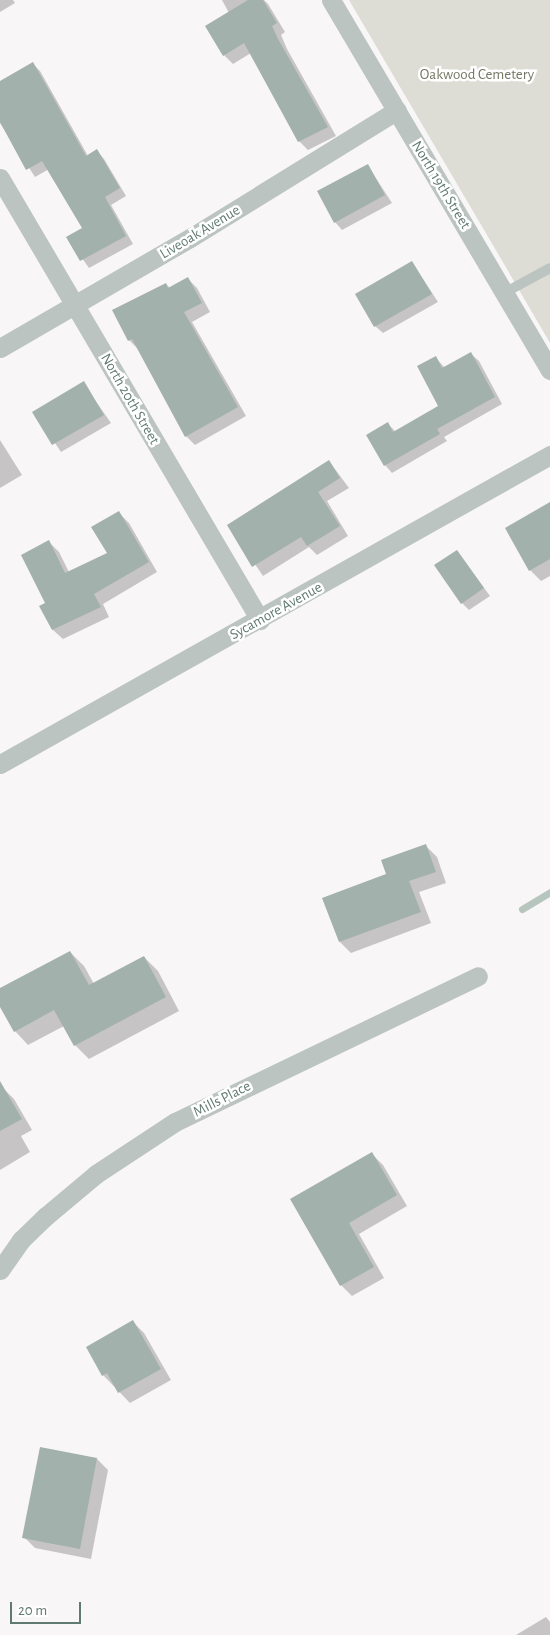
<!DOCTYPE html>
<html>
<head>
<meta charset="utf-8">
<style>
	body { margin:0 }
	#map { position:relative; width:550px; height:1635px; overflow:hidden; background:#f8f6f6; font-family:"Alegreya Sans",sans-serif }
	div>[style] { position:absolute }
	.green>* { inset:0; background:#dddcd5 }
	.shadow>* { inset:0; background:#0003 }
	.stream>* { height:7px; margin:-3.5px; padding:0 3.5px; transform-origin:3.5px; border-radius:3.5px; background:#b6c6bf }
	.building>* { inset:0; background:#a2b1ac }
	.service>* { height:10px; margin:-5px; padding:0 5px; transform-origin:5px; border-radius:5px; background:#bbc4c1 }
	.minor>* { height:19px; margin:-9.5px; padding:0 9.5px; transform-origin:9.5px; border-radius:9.5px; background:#bbc4c1 }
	span { translate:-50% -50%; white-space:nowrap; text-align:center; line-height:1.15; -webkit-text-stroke:5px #fff; paint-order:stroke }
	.park-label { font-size:15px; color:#757763 }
	.street-label { font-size:15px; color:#607972 }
	.scale { position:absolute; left:10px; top:1602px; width:71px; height:22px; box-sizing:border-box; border:2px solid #607972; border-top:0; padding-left:6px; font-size:15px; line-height:18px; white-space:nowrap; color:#607972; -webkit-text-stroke:4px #fff; paint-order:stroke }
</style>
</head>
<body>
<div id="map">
	<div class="green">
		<div style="clip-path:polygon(349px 0,550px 0,550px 343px,497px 252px)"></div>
	</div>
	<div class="shadow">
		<div style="clip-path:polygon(0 0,13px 0,15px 3px,0 12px)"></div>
		<div style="clip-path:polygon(222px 0,264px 0,268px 4px,285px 32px,281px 35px,287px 49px,336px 136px,308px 150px,299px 141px,251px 53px,233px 64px,224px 55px,229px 13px)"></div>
		<div style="clip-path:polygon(33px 64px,40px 71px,88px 156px,97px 151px,104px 159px,126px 196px,111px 205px,133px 244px,89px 268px,67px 237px,84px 228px,49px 169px,35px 177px,0 123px,0 83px)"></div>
		<div style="clip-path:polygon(368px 166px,392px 203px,342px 230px,335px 222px)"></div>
		<div style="clip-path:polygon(412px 262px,438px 302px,383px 333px,375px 326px)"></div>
		<div style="clip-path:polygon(188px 279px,197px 288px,210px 312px,192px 322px,246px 416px,195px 445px,186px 436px,138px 349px,129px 340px,166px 284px,170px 288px)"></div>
		<div style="clip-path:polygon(471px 354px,479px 361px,502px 404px,444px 437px,447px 441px,392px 473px,385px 465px,388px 424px,396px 432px,440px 406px,436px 358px,445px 368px)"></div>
		<div style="clip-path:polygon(83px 383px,111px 423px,61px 452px,34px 412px)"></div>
		<div style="clip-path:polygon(0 440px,22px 475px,0 488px)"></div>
		<div style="clip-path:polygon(329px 461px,349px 488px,327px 501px,348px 536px,317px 555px,309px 547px,263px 576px,229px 526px)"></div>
		<div style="clip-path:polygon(550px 504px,550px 576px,541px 581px,530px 570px)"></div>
		<div style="clip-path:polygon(119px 513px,129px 523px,157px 572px,103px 604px,109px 617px,63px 639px,53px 630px,47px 603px,49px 542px,59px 552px,69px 572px,108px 554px)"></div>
		<div style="clip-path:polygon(457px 551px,490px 596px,469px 610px,462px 603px)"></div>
		<div style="clip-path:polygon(426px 846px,437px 857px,446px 883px,419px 892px,431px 923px,351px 953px,340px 942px,388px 875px)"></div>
		<div style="clip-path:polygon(70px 952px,84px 966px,94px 984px,144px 957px,158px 971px,179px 1011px,89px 1059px,75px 1045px,64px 1026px,28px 1045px,15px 1031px,0 1005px,0 990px)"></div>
		<div style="clip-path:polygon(3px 1088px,14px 1099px,32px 1130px,21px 1136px,30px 1152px,0 1170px,0 1090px)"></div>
		<div style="clip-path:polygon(372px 1154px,383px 1165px,407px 1206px,359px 1234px,384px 1278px,352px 1296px,341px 1285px,292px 1200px)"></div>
		<div style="clip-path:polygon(133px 1322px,144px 1333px,171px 1380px,130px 1403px,103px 1375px)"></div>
		<div style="clip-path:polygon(41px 1448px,97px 1459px,108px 1470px,91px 1559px,35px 1548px,24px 1537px)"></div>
		<div style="clip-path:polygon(546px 1617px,550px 1622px,550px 1635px,516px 1635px)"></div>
	</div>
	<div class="stream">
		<div style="left:522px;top:909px;width:33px;rotate:-31deg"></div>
	</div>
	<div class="building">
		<div style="clip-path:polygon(248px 0,263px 0,277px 23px,272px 26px,278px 39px,328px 127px,298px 142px,244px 43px,223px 56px,205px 26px)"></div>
		<div style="clip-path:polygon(33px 62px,86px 156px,97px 149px,120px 188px,105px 197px,126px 236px,80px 261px,66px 237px,82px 228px,42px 161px,26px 170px,0 122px,0 81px)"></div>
		<div style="clip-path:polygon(368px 164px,385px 195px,334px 223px,317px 191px)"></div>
		<div style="clip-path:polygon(412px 261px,432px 294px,374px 327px,355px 294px)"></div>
		<div style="clip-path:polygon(188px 277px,202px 303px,184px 312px,238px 407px,185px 437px,132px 339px,128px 341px,112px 310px,166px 283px,168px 288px)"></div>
		<div style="clip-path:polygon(471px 352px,495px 397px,437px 429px,440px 434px,384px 466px,366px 435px,388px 422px,393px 432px,438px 406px,417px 366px,436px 356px,442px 368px)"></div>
		<div style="clip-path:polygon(84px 381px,104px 415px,52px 445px,32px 412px)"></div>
		<div style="clip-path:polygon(329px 460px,340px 478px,318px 492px,340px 526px,307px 546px,301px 537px,252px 567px,227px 525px)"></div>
		<div style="clip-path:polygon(550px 502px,550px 559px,529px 571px,505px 528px)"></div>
		<div style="clip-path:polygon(119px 511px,149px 562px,94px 594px,101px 607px,52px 630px,39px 606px,45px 603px,21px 555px,49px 540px,65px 573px,107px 553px,91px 527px)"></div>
		<div style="clip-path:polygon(457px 550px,484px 588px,461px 604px,434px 565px)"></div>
		<div style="clip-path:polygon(426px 844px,436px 872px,409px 881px,421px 912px,339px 942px,322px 898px,386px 874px,381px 860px)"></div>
		<div style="clip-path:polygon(70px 951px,89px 985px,144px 956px,166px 997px,74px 1046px,54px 1010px,14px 1032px,0 1007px,0 988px)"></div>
		<div style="clip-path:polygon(0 1081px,22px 1119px,0 1131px)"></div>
		<div style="clip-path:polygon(372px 1152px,397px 1195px,349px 1223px,374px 1267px,340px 1286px,290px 1199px)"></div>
		<div style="clip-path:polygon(133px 1320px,161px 1369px,118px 1393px,107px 1373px,102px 1376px,86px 1347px)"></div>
		<div style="clip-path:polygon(40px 1447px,97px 1458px,80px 1549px,22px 1538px)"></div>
	</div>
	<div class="service">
		<div style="left:504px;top:293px;width:52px;rotate:-28.5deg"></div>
	</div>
	<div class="minor">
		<div style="left:331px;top:0;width:430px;rotate:59.4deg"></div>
		<div style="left:0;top:178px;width:513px;rotate:59.53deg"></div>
		<div style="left:0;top:348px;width:220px;rotate:-30.1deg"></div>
		<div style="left:190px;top:238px;width:243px;rotate:-31.7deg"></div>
		<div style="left:0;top:764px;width:631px;rotate:-29.33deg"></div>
		<div style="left:0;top:1270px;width:37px;rotate:-55deg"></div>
		<div style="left:21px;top:1240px;width:35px;rotate:-44deg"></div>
		<div style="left:46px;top:1216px;width:65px;rotate:-40deg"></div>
		<div style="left:96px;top:1174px;width:95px;rotate:-33.4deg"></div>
		<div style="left:175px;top:1122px;width:336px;rotate:-25.7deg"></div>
	</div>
	<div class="park-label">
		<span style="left:477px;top:75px">Oakwood Cemetery</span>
	</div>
	<div class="street-label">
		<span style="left:441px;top:185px;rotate:59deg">North 19th Street</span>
		<span style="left:200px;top:232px;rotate:-31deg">Liveoak Avenue</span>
		<span style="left:130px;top:399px;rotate:60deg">North 20th Street</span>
		<span style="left:276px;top:611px;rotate:-29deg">Sycamore Avenue</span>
		<span style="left:222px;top:1099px;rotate:-27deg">Mills Place</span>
	</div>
	<div class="scale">20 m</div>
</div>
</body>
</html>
